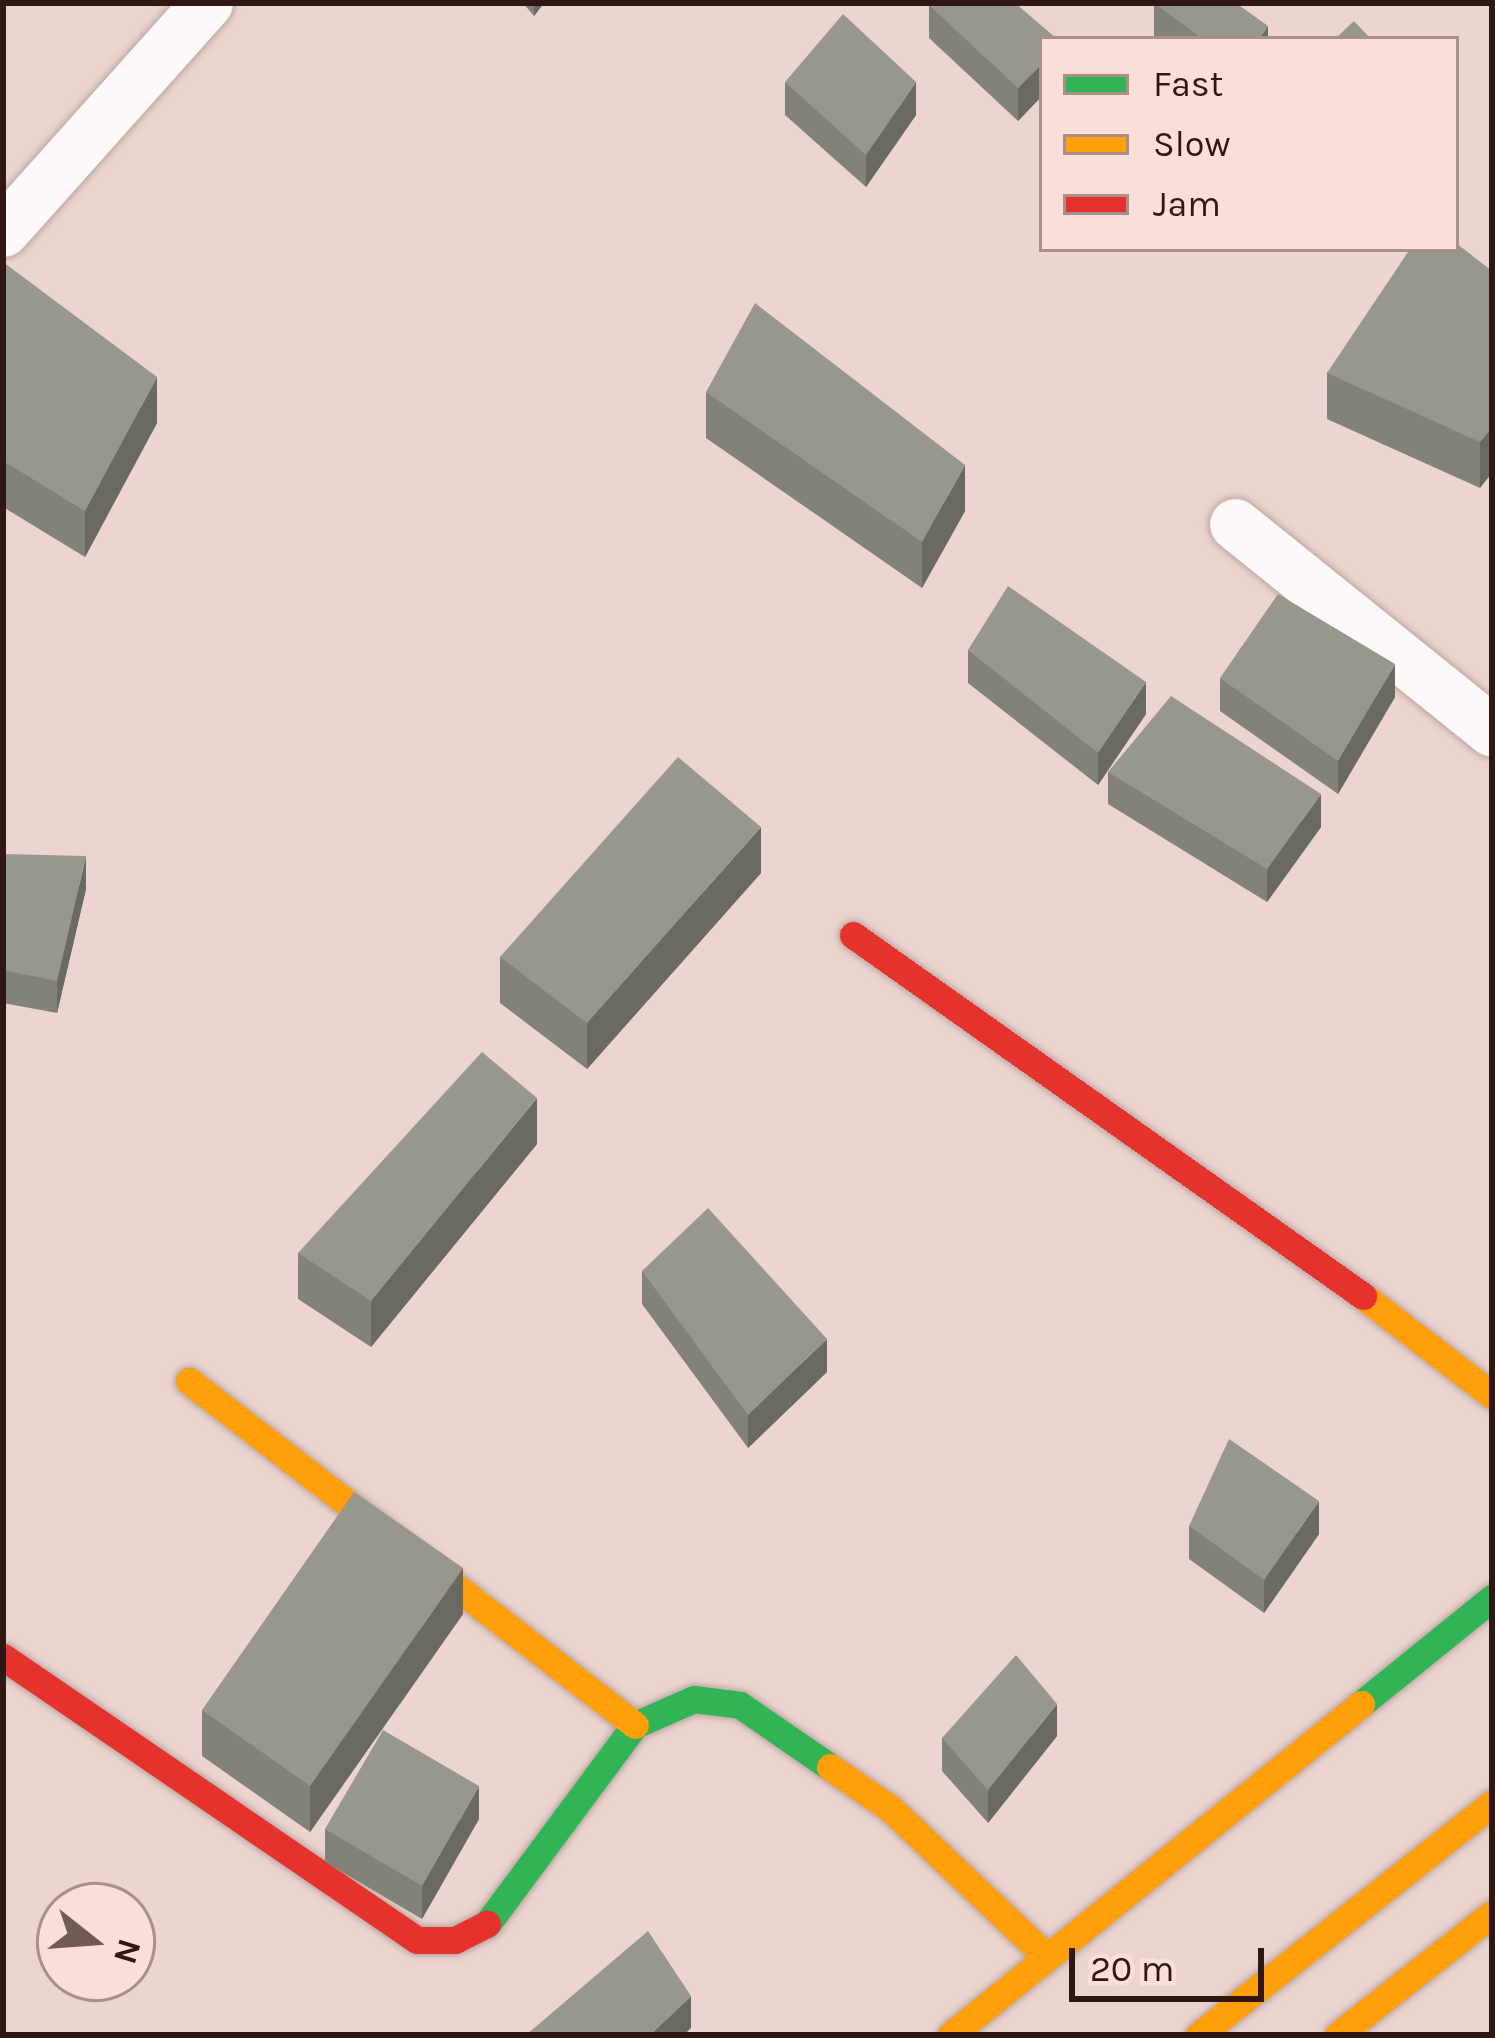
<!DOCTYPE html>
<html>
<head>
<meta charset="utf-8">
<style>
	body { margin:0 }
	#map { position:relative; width:1495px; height:2038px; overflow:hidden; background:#ecd5d0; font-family:Karla,sans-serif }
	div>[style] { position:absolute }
	.roads { filter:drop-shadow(0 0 3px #bca5a1) drop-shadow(0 0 3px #bca5a1) }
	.street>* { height:51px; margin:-25.5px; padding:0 25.5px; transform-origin:25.5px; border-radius:25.5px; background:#fcf9f8 }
	.fast>* { height:27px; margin:-13.5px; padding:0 13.5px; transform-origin:13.5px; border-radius:13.5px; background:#30b455 }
	.slow>* { height:27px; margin:-13.5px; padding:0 13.5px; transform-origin:13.5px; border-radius:13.5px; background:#ff9f0a }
	.jam>* { height:27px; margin:-13.5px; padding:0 13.5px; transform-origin:13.5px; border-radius:13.5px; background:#e5322d }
	.wall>* { inset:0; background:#838279 }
	.shaded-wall>* { inset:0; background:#6a6a63 }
	.building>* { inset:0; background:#98978d }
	span { translate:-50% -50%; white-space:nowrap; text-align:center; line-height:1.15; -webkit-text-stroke:12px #fbded8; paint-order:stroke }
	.frame { position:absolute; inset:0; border:6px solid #301713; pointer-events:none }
	.legend { position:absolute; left:1039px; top:36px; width:420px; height:216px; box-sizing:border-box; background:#fbded8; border:3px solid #aa8e89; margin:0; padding:15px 21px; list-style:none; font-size:36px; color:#301713 }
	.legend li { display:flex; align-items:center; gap:24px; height:60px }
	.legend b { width:60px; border:3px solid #aa8e89 }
	.north { position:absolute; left:36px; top:1882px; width:120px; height:120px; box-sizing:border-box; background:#fbded8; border:3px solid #aa8e89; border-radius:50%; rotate:107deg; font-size:33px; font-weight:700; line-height:48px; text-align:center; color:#301713 }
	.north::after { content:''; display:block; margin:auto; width:42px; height:54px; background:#725a55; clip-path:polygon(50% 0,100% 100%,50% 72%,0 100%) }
	.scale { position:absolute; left:1069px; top:1948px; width:195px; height:54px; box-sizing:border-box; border:6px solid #301713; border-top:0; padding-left:15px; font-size:36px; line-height:42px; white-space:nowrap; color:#301713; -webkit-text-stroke:9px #fbded8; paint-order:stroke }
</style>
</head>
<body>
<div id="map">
	<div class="roads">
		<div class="street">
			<div style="left:3px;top:231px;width:306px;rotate:-48.2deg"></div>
			<div style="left:1235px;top:524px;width:330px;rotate:38.8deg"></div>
		</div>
		<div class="fast">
			<div style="left:1361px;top:1704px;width:169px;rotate:-39deg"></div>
			<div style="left:487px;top:1924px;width:248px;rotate:-53.4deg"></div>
			<div style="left:635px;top:1725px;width:64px;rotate:-23.8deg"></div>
			<div style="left:694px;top:1699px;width:46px;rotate:7.4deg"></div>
			<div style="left:740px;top:1705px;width:109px;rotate:34.6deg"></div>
		</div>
		<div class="slow">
			<div style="left:1363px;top:1296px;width:163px;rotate:37.5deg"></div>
			<div style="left:189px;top:1381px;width:563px;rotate:37.64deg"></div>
			<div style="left:830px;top:1767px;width:74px;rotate:34.5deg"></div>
			<div style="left:891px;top:1809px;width:215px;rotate:43.5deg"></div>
			<div style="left:951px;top:2035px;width:527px;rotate:-38.91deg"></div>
			<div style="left:1199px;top:2035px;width:373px;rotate:-38.3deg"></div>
			<div style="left:1338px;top:2035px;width:196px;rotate:-38.2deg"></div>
		</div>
		<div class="jam">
			<div style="left:853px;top:935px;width:625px;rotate:35.29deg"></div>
			<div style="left:3px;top:1657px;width:501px;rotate:34.36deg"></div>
			<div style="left:417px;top:1940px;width:38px"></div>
			<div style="left:455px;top:1940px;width:36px;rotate:-27deg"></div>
		</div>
	</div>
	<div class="wall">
		<div style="clip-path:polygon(523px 3px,544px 3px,534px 16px)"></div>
		<div style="clip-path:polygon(1154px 3px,1268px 39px,1158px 39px,1154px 36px)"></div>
		<div style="clip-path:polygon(929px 5px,1042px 39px,1042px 96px,1018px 121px,929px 38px)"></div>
		<div style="clip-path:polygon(785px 82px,916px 115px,866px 187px,785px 115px)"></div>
		<div style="clip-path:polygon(3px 262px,157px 423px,85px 557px,3px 507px)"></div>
		<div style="clip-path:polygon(1492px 271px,1480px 488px,1327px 419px,1327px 373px)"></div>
		<div style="clip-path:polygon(706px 392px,965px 511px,922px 588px,706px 438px)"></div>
		<div style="clip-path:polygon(968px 650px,1146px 714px,1098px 785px,968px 683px)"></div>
		<div style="clip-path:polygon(1220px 678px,1395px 697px,1338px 794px,1220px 711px)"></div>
		<div style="clip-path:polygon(1108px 772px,1321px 827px,1267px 902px,1108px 804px)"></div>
		<div style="clip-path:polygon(3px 854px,86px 889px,57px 1013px,3px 1003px)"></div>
		<div style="clip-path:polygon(761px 873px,587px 1069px,500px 1003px,500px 957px)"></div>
		<div style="clip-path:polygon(537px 1144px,371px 1347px,298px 1299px,298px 1253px)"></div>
		<div style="clip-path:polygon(642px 1271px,827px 1372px,748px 1448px,642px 1304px)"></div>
		<div style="clip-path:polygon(1189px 1526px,1319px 1534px,1264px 1613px,1189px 1559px)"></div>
		<div style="clip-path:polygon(463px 1614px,310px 1832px,202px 1756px,202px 1710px)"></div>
		<div style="clip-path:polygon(1057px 1736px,988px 1823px,942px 1771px,942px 1738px)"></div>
		<div style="clip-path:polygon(479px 1819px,422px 1919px,325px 1862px,325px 1829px)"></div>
	</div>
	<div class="shaded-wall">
		<div style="clip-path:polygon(534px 3px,544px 3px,534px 16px)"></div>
		<div style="clip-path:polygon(1268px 26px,1268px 39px,1259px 39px)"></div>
		<div style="clip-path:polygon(1042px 64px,1042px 96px,1018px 121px,1018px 88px)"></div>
		<div style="clip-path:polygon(916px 82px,916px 115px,866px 187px,866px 155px)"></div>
		<div style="clip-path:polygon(157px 377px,157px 423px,85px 557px,85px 511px)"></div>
		<div style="clip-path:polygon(1492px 427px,1492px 473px,1480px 488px,1480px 442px)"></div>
		<div style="clip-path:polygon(965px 465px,965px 511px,922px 588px,922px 542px)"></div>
		<div style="clip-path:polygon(1395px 664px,1395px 697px,1338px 794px,1338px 761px)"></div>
		<div style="clip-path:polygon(1146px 682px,1146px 714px,1098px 785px,1098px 753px)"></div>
		<div style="clip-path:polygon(1321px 794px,1321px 827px,1267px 902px,1267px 869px)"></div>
		<div style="clip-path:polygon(761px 827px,761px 873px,587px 1069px,587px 1023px)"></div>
		<div style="clip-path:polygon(86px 856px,86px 889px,57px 1013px,57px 981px)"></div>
		<div style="clip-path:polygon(537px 1098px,537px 1144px,371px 1347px,371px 1301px)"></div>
		<div style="clip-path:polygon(827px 1339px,827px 1372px,748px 1448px,748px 1415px)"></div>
		<div style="clip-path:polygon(1319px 1501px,1319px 1534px,1264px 1613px,1264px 1580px)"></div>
		<div style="clip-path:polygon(463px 1568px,463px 1614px,310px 1832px,310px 1786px)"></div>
		<div style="clip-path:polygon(1057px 1704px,1057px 1736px,988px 1823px,988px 1790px)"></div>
		<div style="clip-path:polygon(479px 1786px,479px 1819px,422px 1919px,422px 1886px)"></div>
		<div style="clip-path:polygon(691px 1996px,691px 2028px,684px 2035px,650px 2035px)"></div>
	</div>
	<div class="building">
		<div style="clip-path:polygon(930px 3px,1015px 3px,1057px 39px,1042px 39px,1042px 64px,1018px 88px,929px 5px)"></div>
		<div style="clip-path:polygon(1154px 3px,1236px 3px,1268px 26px,1259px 39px,1203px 39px)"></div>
		<div style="clip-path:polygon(843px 14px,916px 82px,866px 155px,785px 82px)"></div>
		<div style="clip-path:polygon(1354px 21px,1371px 39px,1335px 39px)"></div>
		<div style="clip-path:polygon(1456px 243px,1492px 271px,1492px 427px,1480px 442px,1327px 373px,1410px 249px,1456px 249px)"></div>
		<div style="clip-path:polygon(3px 262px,157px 377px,85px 511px,3px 461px)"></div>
		<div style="clip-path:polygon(755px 303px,965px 465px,922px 542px,706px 392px)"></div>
		<div style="clip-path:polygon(1008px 586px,1146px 682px,1098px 753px,968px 650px)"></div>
		<div style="clip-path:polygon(1278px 594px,1395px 664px,1338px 761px,1220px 678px)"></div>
		<div style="clip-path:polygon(1171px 696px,1321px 794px,1267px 869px,1108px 772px)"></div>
		<div style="clip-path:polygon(678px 757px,761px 827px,587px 1023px,500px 957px)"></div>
		<div style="clip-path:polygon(3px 854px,86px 856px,57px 981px,3px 970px)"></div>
		<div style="clip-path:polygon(482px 1052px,537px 1098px,371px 1301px,298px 1253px)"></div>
		<div style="clip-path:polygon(708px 1208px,827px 1339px,748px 1415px,642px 1271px)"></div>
		<div style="clip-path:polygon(1229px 1439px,1319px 1501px,1264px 1580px,1189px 1526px)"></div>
		<div style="clip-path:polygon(354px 1492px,463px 1568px,310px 1786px,202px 1710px)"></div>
		<div style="clip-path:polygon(1016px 1655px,1057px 1704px,988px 1790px,942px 1738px)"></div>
		<div style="clip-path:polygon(383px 1730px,479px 1786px,422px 1886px,325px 1829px)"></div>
		<div style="clip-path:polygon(648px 1931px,691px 1996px,650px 2035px,526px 2035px)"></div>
	</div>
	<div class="frame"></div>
	<ul class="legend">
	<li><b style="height:15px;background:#30b455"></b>Fast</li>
	<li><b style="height:15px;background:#ff9f0a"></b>Slow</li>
	<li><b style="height:15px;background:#e5322d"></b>Jam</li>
	</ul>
	<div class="north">N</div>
	<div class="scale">20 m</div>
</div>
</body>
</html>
